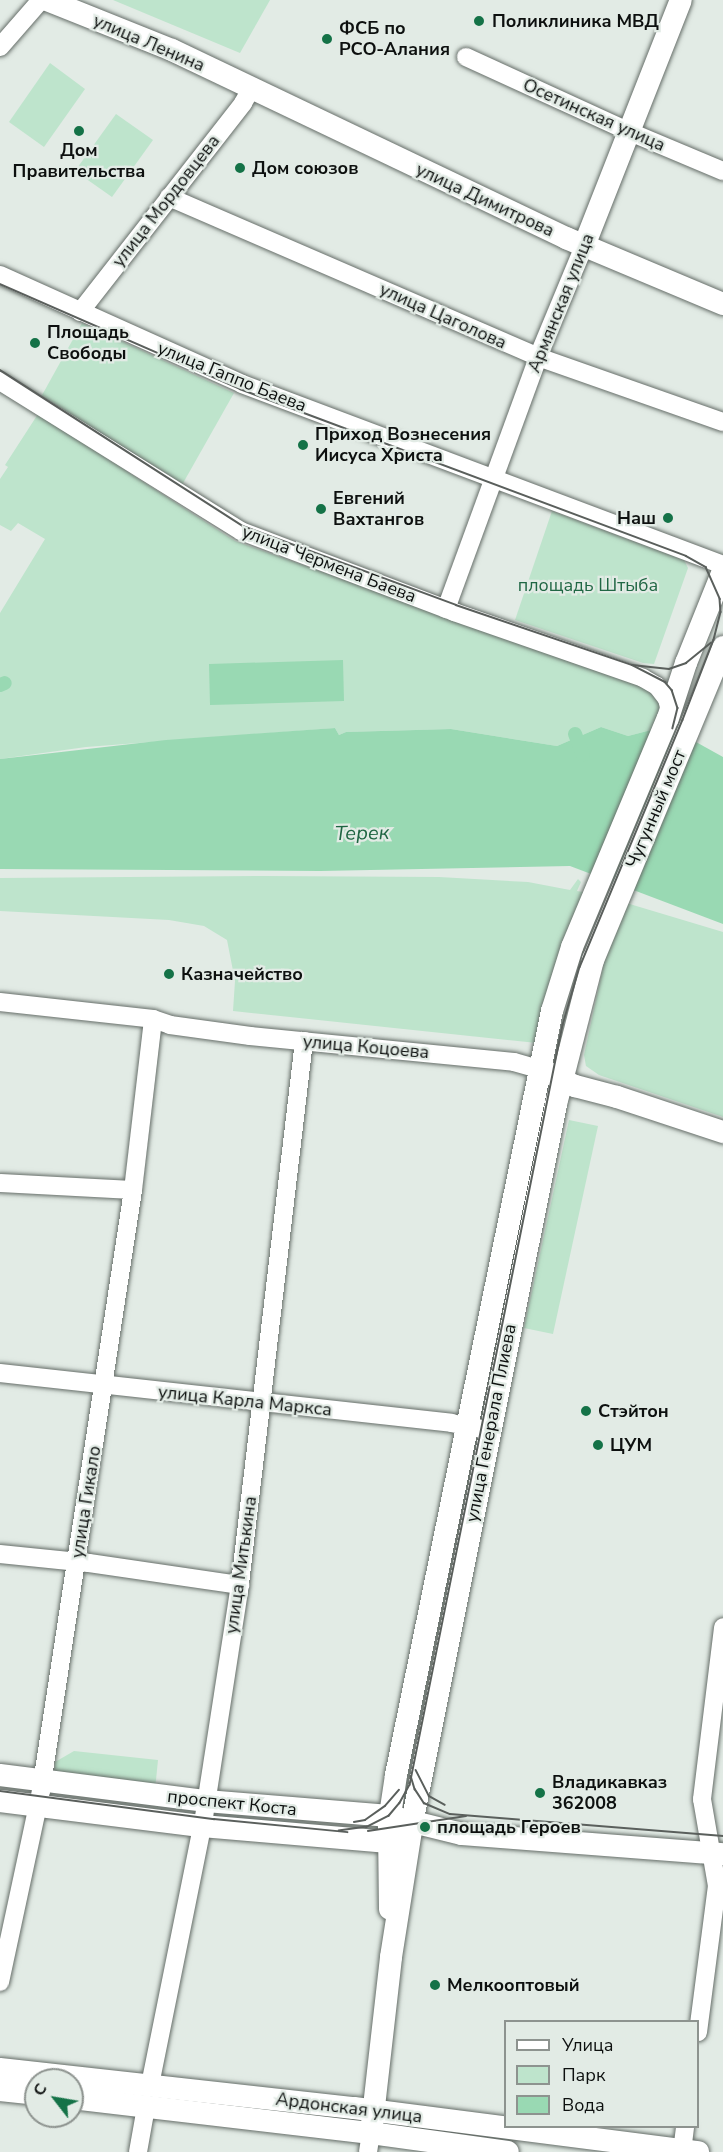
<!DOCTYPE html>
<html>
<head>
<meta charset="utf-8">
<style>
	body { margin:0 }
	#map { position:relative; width:723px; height:2152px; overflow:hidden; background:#e2ebe5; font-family:"Nunito Sans",sans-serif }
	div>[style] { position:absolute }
	.green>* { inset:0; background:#bee4cc }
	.water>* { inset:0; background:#99d9b3 }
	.canal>* { height:14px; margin:-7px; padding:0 7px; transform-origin:7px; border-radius:7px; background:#99d9b3 }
	.roads { filter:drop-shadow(0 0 2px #666e69) drop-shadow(0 0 2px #666e69) }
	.minor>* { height:18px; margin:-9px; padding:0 9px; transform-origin:9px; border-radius:9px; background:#fff }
	.major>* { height:22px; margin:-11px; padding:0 11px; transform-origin:11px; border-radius:11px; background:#fff }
	.tram>* { height:1.5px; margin:-0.75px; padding:0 0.75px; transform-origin:0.75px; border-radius:0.75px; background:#5a5f5c }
	.dots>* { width:16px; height:16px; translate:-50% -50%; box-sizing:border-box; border:3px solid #e2ebe5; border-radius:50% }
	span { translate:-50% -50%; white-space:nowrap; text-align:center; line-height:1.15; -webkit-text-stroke:4.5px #e2ebe5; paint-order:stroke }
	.poi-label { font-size:18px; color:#0d100f; font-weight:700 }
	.left { translate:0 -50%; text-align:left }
	.right { translate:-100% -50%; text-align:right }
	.street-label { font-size:18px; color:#0d100f }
	.park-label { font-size:18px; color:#206744 }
	.water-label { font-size:20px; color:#1e6542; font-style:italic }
	.legend { position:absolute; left:504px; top:2020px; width:195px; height:108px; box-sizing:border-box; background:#e2ebe5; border:2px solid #8d938f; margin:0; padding:8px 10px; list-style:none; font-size:18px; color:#0d100f }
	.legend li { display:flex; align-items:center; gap:12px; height:30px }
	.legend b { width:30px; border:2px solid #8d938f }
	.north { position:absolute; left:24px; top:2068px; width:60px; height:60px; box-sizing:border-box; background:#e2ebe5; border:2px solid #8d938f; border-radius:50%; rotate:301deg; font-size:16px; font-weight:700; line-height:24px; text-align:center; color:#0d100f }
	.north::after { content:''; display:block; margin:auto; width:21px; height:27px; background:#147247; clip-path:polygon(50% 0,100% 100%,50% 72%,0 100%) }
</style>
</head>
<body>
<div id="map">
	<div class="green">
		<div style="clip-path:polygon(113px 0,270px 0,240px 53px)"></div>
		<div style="clip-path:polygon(50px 63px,85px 89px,44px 147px,9px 122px)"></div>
		<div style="clip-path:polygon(116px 114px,153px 140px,112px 197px,75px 171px)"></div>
		<div style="clip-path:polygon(82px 323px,234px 393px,182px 485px,41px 397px)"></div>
		<div style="clip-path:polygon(38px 414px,235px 541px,634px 682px,651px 690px,664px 705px,655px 729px,628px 736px,601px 727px,557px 746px,451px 729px,346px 732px,339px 735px,335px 728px,86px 747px,0 759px,0 613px,45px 539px,18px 523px,11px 531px,0 525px,0 479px,8px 467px,5px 465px)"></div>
		<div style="clip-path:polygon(552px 511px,684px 560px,688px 568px,654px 664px,643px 663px,515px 620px)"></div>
		<div style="clip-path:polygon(264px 876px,439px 877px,528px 882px,570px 890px,578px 879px,581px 882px,577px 891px,589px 893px,537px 1043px,233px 1011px,235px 981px,227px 940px,204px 926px,169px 920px,0 911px,0 878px)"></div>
		<div style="clip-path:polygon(623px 902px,723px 932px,723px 1117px,599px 1075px,586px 1066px,584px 1055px,604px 963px)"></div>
		<div style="clip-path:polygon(569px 1120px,598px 1126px,553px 1334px,524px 1328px)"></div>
		<div style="clip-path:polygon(74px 1751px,158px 1760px,155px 1790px,54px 1776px,55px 1762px)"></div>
	</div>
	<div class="water">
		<div style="clip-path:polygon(343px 660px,344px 701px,210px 705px,209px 664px)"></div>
		<div style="clip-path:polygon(601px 727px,628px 736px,655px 729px,696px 742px,723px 757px,723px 924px,570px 866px,320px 871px,0 869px,0 759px,166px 740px,335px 728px,339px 735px,346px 732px,451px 729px,557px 746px)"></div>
	</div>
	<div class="canal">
		<div style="left:0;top:685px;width:5px;rotate:-22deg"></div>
		<div style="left:575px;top:734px;width:22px;rotate:69deg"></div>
	</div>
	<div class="roads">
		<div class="minor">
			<div style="left:0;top:47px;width:62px;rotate:-48.9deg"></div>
			<div style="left:466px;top:57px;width:180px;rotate:24.6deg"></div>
			<div style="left:630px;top:132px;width:101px;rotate:22.8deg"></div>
			<div style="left:169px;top:197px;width:402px;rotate:23.4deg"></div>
			<div style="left:538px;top:357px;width:196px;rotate:19.4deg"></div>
			<div style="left:0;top:275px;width:265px;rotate:24.2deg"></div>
			<div style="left:242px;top:384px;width:514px;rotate:20.62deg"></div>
			<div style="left:80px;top:312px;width:265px;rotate:-52deg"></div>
			<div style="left:243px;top:103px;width:16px;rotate:-60deg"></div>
			<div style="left:0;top:381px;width:284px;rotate:31.9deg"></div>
			<div style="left:241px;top:531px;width:228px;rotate:20.8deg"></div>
			<div style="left:454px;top:612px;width:200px;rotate:19.2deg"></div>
			<div style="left:643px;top:678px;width:16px;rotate:30deg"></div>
			<div style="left:657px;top:686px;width:16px;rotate:52deg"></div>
			<div style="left:667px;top:699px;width:12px;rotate:76deg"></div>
			<div style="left:446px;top:609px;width:268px;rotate:-69.9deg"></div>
			<div style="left:538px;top:357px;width:120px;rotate:-67.5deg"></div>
			<div style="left:0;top:1002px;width:154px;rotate:6.3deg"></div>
			<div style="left:153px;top:1019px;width:18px;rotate:19deg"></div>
			<div style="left:170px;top:1025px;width:81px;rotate:7.8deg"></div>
			<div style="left:250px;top:1036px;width:265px;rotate:5.6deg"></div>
			<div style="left:514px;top:1062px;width:26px;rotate:16deg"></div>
			<div style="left:0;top:1183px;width:133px;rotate:3deg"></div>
			<div style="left:0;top:1373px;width:454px;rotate:6.3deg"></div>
			<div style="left:451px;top:1423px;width:31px;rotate:11deg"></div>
			<div style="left:0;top:1554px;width:89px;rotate:5.8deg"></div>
			<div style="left:89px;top:1563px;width:153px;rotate:8.3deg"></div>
			<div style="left:0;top:1982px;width:196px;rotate:-77.9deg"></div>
			<div style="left:41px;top:1790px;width:607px;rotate:-81.28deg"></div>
			<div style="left:133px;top:1190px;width:172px;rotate:-83.3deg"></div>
			<div style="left:698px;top:2032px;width:147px;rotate:-82.6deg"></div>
			<div style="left:717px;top:1886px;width:88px;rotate:-99.8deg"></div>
			<div style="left:702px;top:1799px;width:173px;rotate:-83deg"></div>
			<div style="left:150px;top:2085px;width:273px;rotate:-78.6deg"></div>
			<div style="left:204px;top:1817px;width:228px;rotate:-81.2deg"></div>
			<div style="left:239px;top:1592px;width:555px;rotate:-83.27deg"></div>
			<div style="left:138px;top:2152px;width:46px;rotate:-79.9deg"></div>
			<div style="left:368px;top:2152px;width:19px;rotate:-81deg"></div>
			<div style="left:682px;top:2152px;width:26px;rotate:-83deg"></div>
		</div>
		<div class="major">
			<div style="left:47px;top:0;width:135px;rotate:21.8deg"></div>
			<div style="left:172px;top:50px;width:437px;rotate:25.5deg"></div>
			<div style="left:566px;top:238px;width:170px;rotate:22.8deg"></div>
			<div style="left:584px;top:246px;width:264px;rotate:-68.5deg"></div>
			<div style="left:549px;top:1073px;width:29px;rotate:27deg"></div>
			<div style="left:575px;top:1086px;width:43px;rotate:14.7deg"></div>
			<div style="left:617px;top:1097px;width:112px;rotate:18.3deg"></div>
			<div style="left:0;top:1775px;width:208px;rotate:7.2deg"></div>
			<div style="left:206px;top:1801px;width:184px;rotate:4.7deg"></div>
			<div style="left:389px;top:1816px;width:75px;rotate:13.9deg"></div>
			<div style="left:462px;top:1834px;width:262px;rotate:4.4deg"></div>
			<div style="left:0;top:1801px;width:204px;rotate:7.1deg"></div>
			<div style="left:202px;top:1826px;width:187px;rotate:4.9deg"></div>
			<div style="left:388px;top:1842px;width:13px;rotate:-9deg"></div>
			<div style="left:390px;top:1909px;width:87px;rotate:-90.7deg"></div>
			<div style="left:389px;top:1822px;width:48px;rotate:-81.5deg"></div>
			<div style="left:396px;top:1775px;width:780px;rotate:-78.46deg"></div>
			<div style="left:552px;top:1011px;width:67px;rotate:-72.6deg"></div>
			<div style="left:572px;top:947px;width:248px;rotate:-67.3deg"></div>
			<div style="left:668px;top:718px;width:58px;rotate:-71.9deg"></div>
			<div style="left:686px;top:663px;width:99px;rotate:-68.1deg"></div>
			<div style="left:0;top:2069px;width:356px;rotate:6.3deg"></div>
			<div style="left:354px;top:2108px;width:347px;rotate:7.3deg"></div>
			<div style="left:0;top:2090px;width:36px;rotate:6deg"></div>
			<div style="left:72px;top:2098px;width:301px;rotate:6.7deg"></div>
			<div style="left:371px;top:2133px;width:138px;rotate:7.9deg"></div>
			<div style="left:371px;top:2133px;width:177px;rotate:-83.5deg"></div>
			<div style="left:391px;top:1957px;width:141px;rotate:-81deg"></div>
			<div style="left:413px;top:1818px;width:728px;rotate:-78.67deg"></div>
			<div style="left:556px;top:1104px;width:149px;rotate:-75.6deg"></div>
			<div style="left:593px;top:960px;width:339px;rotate:-67.4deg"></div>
		</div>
	</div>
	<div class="tram">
		<div style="left:0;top:284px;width:262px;rotate:23.6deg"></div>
		<div style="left:240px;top:389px;width:476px;rotate:20.5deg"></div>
		<div style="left:686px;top:556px;width:23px;rotate:29deg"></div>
		<div style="left:706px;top:567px;width:35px;rotate:66deg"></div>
		<div style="left:720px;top:599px;width:13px;rotate:86deg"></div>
		<div style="left:721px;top:612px;width:29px;rotate:104deg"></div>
		<div style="left:714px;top:640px;width:86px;rotate:111.2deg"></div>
		<div style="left:683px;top:720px;width:268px;rotate:112.6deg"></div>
		<div style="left:580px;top:967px;width:60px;rotate:106.3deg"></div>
		<div style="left:563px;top:1025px;width:775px;rotate:101.38deg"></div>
		<div style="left:410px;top:1785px;width:21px;rotate:119deg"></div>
		<div style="left:400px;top:1803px;width:17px;rotate:130deg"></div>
		<div style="left:389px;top:1816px;width:25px;rotate:153deg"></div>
		<div style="left:367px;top:1827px;width:28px;rotate:172deg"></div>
		<div style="left:0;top:370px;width:289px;rotate:32.7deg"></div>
		<div style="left:243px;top:526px;width:227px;rotate:20.3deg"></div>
		<div style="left:456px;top:605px;width:186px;rotate:18.8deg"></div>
		<div style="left:632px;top:665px;width:37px;rotate:6deg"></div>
		<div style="left:669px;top:669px;width:18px;rotate:-19deg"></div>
		<div style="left:686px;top:663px;width:32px;rotate:-39deg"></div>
		<div style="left:632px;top:665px;width:37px;rotate:27deg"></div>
		<div style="left:665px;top:682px;width:11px;rotate:49deg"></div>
		<div style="left:672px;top:690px;width:19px;rotate:72deg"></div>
		<div style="left:678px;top:708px;width:21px;rotate:104deg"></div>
		<div style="left:416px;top:1770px;width:29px;rotate:63deg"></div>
		<div style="left:429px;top:1796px;width:18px;rotate:29deg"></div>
		<div style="left:411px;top:1776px;width:14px;rotate:73deg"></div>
		<div style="left:415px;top:1789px;width:17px;rotate:57deg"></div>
		<div style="left:424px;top:1803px;width:28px;rotate:23deg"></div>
		<div style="left:450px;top:1814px;width:274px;rotate:4.6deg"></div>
		<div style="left:0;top:1791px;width:216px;rotate:7.5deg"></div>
		<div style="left:214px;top:1819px;width:134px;rotate:5.6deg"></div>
		<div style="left:354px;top:1822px;width:11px;rotate:-10deg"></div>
		<div style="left:365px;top:1820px;width:24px;rotate:-35deg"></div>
		<div style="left:385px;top:1806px;width:21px;rotate:-49deg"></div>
		<div style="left:368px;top:1831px;width:99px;rotate:-8.7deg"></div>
	</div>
	<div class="dots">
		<div style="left:479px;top:21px;background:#147247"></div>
		<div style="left:327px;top:39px;background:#147247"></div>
		<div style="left:79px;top:131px;background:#147247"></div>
		<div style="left:240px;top:168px;background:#147247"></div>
		<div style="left:35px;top:343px;background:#147247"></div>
		<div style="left:303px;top:445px;background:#147247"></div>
		<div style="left:321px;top:509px;background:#147247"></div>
		<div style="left:668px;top:518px;background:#147247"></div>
		<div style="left:169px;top:974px;background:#147247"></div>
		<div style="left:586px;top:1411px;background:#147247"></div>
		<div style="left:598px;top:1445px;background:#147247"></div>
		<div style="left:540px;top:1793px;background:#147247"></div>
		<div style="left:425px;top:1827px;background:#147247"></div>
		<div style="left:435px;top:1985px;background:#147247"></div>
	</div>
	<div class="poi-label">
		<span class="left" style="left:492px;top:21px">Поликлиника МВД</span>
		<span class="left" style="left:339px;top:39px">ФСБ по<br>РСО-Алания</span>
		<span style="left:79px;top:161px">Дом<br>Правительства</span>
		<span class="left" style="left:252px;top:168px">Дом союзов</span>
		<span class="left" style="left:47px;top:343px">Площадь<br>Свободы</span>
		<span class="left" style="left:315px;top:445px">Приход Вознесения<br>Иисуса Христа</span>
		<span class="left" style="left:333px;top:509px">Евгений<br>Вахтангов</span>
		<span class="right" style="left:656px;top:518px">Наш</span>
		<span class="left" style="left:181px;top:974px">Казначейство</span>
		<span class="left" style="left:598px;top:1411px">Стэйтон</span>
		<span class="left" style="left:610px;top:1445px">ЦУМ</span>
		<span class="left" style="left:552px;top:1793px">Владикавказ<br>362008</span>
		<span class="left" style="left:437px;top:1827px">площадь Героев</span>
		<span class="left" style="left:447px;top:1985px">Мелкооптовый</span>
	</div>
	<div class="street-label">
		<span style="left:149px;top:43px;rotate:23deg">улица Ленина</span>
		<span style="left:594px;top:115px;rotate:24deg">Осетинская улица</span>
		<span style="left:485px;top:200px;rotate:25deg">улица Димитрова</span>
		<span style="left:166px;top:201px;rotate:-52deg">улица Мордовцева</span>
		<span style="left:561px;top:303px;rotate:-68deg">Армянская улица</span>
		<span style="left:443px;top:316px;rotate:24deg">улица Цаголова</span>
		<span style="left:232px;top:377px;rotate:22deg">улица Гаппо Баева</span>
		<span style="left:329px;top:564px;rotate:21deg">улица Чермена Баева</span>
		<span style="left:656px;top:809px;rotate:-67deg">Чугунный мост</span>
		<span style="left:366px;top:1047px;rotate:5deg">улица Коцоева</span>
		<span style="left:245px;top:1401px;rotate:6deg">улица Карла Маркса</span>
		<span style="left:491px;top:1423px;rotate:-79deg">улица Генерала Плиева</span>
		<span style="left:86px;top:1502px;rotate:-81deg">улица Гикало</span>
		<span style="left:241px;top:1565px;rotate:-82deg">улица Митькина</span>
		<span style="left:232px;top:1803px;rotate:6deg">проспект Коста</span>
		<span style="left:349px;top:2108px;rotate:7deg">Ардонская улица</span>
	</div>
	<div class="park-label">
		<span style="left:588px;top:585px">площадь Штыба</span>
	</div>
	<div class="water-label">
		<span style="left:362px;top:833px;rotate:-1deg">Терек</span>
	</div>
	<ul class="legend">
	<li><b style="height:8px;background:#fff"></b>Улица</li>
	<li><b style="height:16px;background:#bee4cc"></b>Парк</li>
	<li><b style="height:16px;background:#99d9b3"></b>Вода</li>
	</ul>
	<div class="north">С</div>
</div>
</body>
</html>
